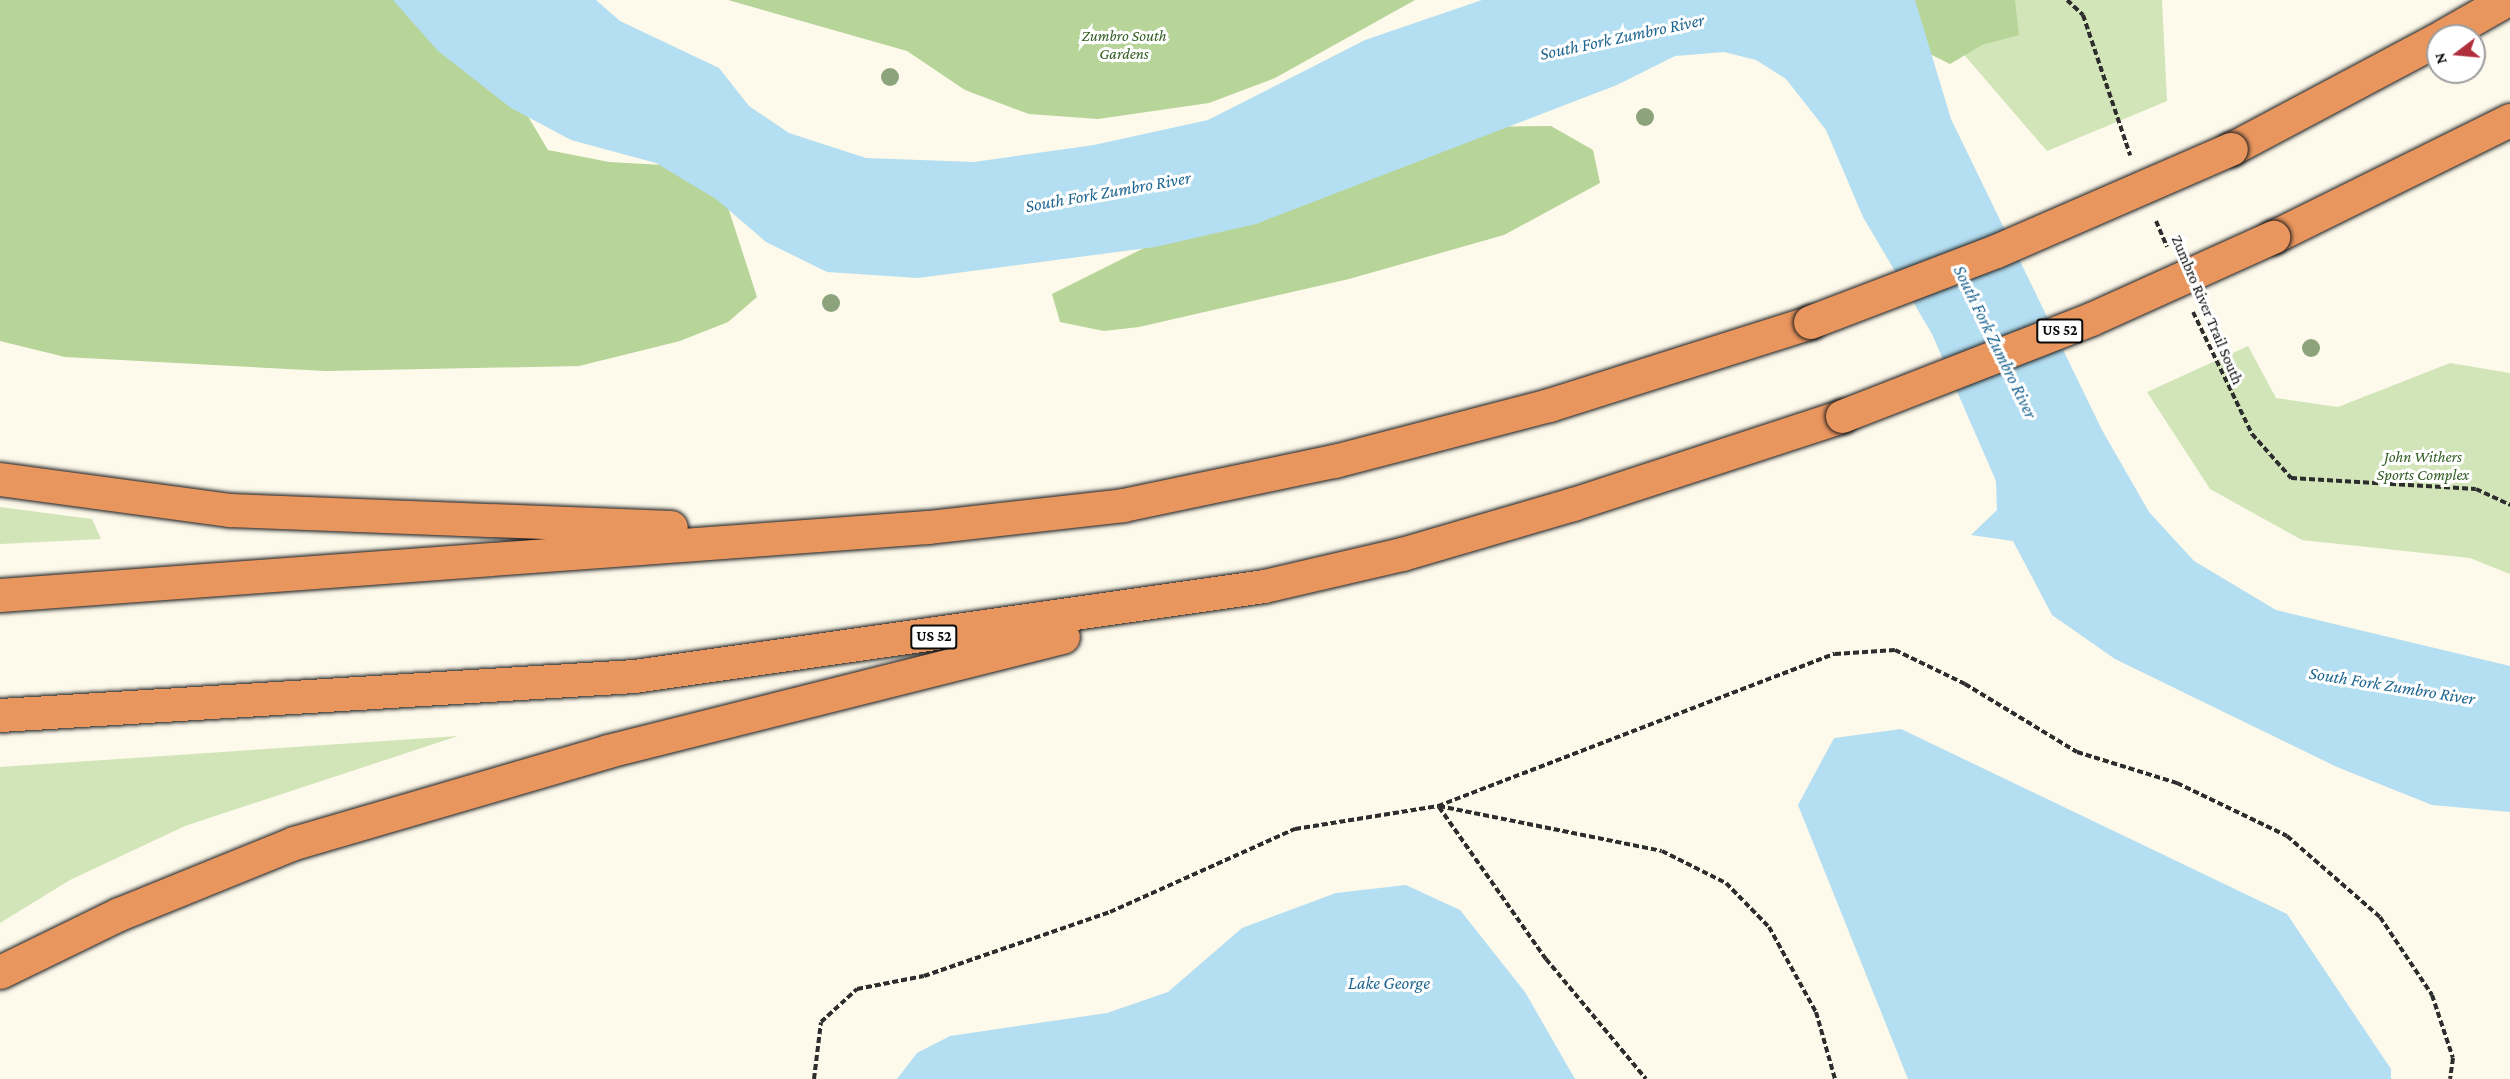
<!DOCTYPE html>
<html>
<head>
<meta charset="utf-8">
<style>
	body { margin:0 }
	#map { position:relative; width:2510px; height:1079px; overflow:hidden; background:#fdf9eb; font-family:"Crimson Pro",serif }
	div>[style] { position:absolute }
	.green>* { inset:0; background:#d2e5b8 }
	.forest>* { inset:0; background:#b7d499 }
	.water>* { inset:0; background:#b4def1 }
	.path>* { height:4px; margin-top:-2px; transform-origin:0; background:repeating-linear-gradient(90deg,#2d2d2d 0 6px,transparent 0 9px) }
	.roads { filter:drop-shadow(0 0 2px #1c1c1c) drop-shadow(0 0 2px #1c1c1c) }
	.motorway>* { height:33px; margin:-16.5px; padding:0 16.5px; transform-origin:16.5px; border-radius:16.5px; background:#e9955e }
	.bridges { filter:drop-shadow(0 0 2px #1c1c1c) drop-shadow(0 0 2px #1c1c1c) }
	.motorway-bridge>* { height:33px; margin:-16.5px; padding:0 16.5px; transform-origin:16.5px; border-radius:16.5px; background:#e9955e }
	.trees>* { width:18px; height:18px; margin:-9px; border-radius:50%; background:#8da37c }
	span { translate:-50% -50%; white-space:nowrap; text-align:center; line-height:1.15; -webkit-text-stroke:6px #fff; paint-order:stroke }
	.shield-label span { padding:2px 4px; background:#fff; border:2px solid; border-radius:4px; -webkit-text-stroke-width:0 }
	.shield-label { font-size:15px; color:#0b0b0b; font-weight:700 }
	.park-label { font-size:16px; color:#315d22; font-style:italic }
	.street-label { font-size:16px; color:#0b0b0b }
	.water-label { font-size:18px; color:#1f6792; font-style:italic }
	.north { position:absolute; left:2426px; top:24px; width:60px; height:60px; box-sizing:border-box; background:#fff; border:2px solid #9d9d9d; border-radius:50%; rotate:254deg; font-size:16px; font-weight:700; line-height:24px; text-align:center; color:#0b0b0b }
	.north::after { content:''; display:block; margin:auto; width:21px; height:27px; background:#b02f3d; clip-path:polygon(50% 0,100% 100%,50% 72%,0 100%) }
</style>
</head>
<body>
<div id="map">
	<div class="green">
		<div style="clip-path:polygon(1917px 0,2162px 0,2167px 101px,2047px 151px)"></div>
		<div style="clip-path:polygon(2248px 346px,2276px 398px,2338px 407px,2450px 363px,2510px 373px,2510px 574px,2470px 558px,2302px 540px,2210px 489px,2147px 392px)"></div>
		<div style="clip-path:polygon(0 507px,92px 519px,101px 539px,0 544px)"></div>
		<div style="clip-path:polygon(458px 736px,185px 826px,70px 880px,0 923px,0 767px)"></div>
	</div>
	<div class="forest">
		<div style="clip-path:polygon(0 0,425px 0,508px 83px,548px 150px,609px 162px,681px 166px,725px 198px,757px 297px,728px 322px,680px 341px,579px 366px,326px 371px,65px 357px,0 341px)"></div>
		<div style="clip-path:polygon(728px 0,1415px 0,1275px 78px,1209px 103px,1098px 119px,1029px 114px,965px 90px,907px 51px)"></div>
		<div style="clip-path:polygon(1842px 0,2015px 0,2019px 35px,1982px 45px,1950px 64px,1896px 37px)"></div>
		<div style="clip-path:polygon(1551px 126px,1593px 150px,1600px 183px,1504px 235px,1349px 279px,1139px 327px,1104px 331px,1060px 322px,1052px 294px,1202px 219px,1468px 127px)"></div>
	</div>
	<div class="water">
		<div style="clip-path:polygon(393px 0,596px 0,620px 21px,719px 68px,749px 106px,789px 133px,866px 158px,974px 162px,1094px 145px,1208px 120px,1365px 40px,1482px 0,1915px 0,1951px 119px,2102px 430px,2149px 512px,2194px 561px,2276px 610px,2510px 666px,2510px 812px,2432px 805px,2337px 767px,2115px 659px,2052px 615px,2013px 541px,1971px 535px,1997px 510px,1996px 481px,1932px 334px,1863px 217px,1826px 130px,1786px 79px,1756px 60px,1724px 52px,1675px 56px,1617px 85px,1256px 224px,1155px 247px,918px 278px,827px 272px,766px 242px,716px 199px,656px 163px,571px 140px,511px 108px,438px 51px)"></div>
		<div style="clip-path:polygon(1901px 729px,2287px 914px,2391px 1069px,2391px 1079px,1908px 1079px,1798px 805px,1834px 738px)"></div>
		<div style="clip-path:polygon(1406px 885px,1460px 910px,1525px 992px,1575px 1079px,897px 1079px,917px 1053px,950px 1036px,1107px 1013px,1168px 992px,1242px 928px,1336px 893px)"></div>
	</div>
	<div class="path">
		<div style="left:2067px;top:0;width:22px;rotate:43deg"></div>
		<div style="left:2083px;top:15px;width:148px;rotate:71.4deg"></div>
		<div style="left:2156px;top:221px;width:28px;rotate:67deg"></div>
		<div style="left:2193px;top:312px;width:136px;rotate:64.2deg"></div>
		<div style="left:2252px;top:434px;width:59px;rotate:48.4deg"></div>
		<div style="left:2291px;top:478px;width:185px;rotate:3.4deg"></div>
		<div style="left:2476px;top:489px;width:38px;rotate:25deg"></div>
		<div style="left:1439px;top:806px;width:227px;rotate:11.4deg"></div>
		<div style="left:1662px;top:851px;width:72px;rotate:26.6deg"></div>
		<div style="left:1726px;top:883px;width:62px;rotate:45.7deg"></div>
		<div style="left:1769px;top:927px;width:97px;rotate:61.1deg"></div>
		<div style="left:1816px;top:1012px;width:70px;rotate:74.2deg"></div>
		<div style="left:1439px;top:807px;width:186px;rotate:54.9deg"></div>
		<div style="left:1546px;top:959px;width:156px;rotate:50.2deg"></div>
		<div style="left:814px;top:1079px;width:57px;rotate:-83deg"></div>
		<div style="left:821px;top:1022px;width:49px;rotate:-42.5deg"></div>
		<div style="left:857px;top:989px;width:68px;rotate:-11deg"></div>
		<div style="left:924px;top:976px;width:197px;rotate:-19deg"></div>
		<div style="left:1110px;top:912px;width:203px;rotate:-24.2deg"></div>
		<div style="left:1295px;top:829px;width:145px;rotate:-9.1deg"></div>
		<div style="left:1438px;top:806px;width:425px;rotate:-21deg"></div>
		<div style="left:1835px;top:654px;width:60px;rotate:-3.8deg"></div>
		<div style="left:1895px;top:650px;width:78px;rotate:25.9deg"></div>
		<div style="left:1965px;top:684px;width:131px;rotate:31.3deg"></div>
		<div style="left:2077px;top:752px;width:105px;rotate:17.2deg"></div>
		<div style="left:2177px;top:783px;width:122px;rotate:25.7deg"></div>
		<div style="left:2287px;top:836px;width:123px;rotate:41.1deg"></div>
		<div style="left:2380px;top:917px;width:94px;rotate:56.3deg"></div>
		<div style="left:2432px;top:995px;width:66px;rotate:71.6deg"></div>
		<div style="left:2453px;top:1058px;width:21px;rotate:98deg"></div>
	</div>
	<div class="roads">
		<div class="motorway">
			<div style="left:2443px;top:36px;width:73px;rotate:-29.7deg"></div>
			<div style="left:2231px;top:149px;width:234px;rotate:-28deg"></div>
			<div style="left:2273px;top:237px;width:264px;rotate:-26.3deg"></div>
			<div style="left:0;top:479px;width:231px;rotate:7.7deg"></div>
			<div style="left:229px;top:510px;width:442px;rotate:2.2deg"></div>
			<div style="left:0;top:595px;width:930px;rotate:-4.19deg"></div>
			<div style="left:928px;top:527px;width:196px;rotate:-6.4deg"></div>
			<div style="left:1123px;top:505px;width:216px;rotate:-11.8deg"></div>
			<div style="left:1334px;top:461px;width:222px;rotate:-14.6deg"></div>
			<div style="left:1549px;top:405px;width:274px;rotate:-17.6deg"></div>
			<div style="left:0;top:715px;width:635px;rotate:-3.52deg"></div>
			<div style="left:634px;top:676px;width:636px;rotate:-8.13deg"></div>
			<div style="left:1264px;top:586px;width:142px;rotate:-13.1deg"></div>
			<div style="left:1402px;top:554px;width:178px;rotate:-16.3deg"></div>
			<div style="left:1573px;top:504px;width:283px;rotate:-18.1deg"></div>
			<div style="left:0;top:972px;width:132px;rotate:-26deg"></div>
			<div style="left:119px;top:914px;width:189px;rotate:-22.1deg"></div>
			<div style="left:294px;top:843px;width:327px;rotate:-16.3deg"></div>
			<div style="left:608px;top:751px;width:469px;rotate:-14.1deg"></div>
		</div>
	</div>
	<div class="bridges">
		<div class="motorway-bridge">
			<div style="left:1810px;top:322px;width:199px;rotate:-20.9deg"></div>
			<div style="left:1996px;top:251px;width:256px;rotate:-23.5deg"></div>
			<div style="left:1842px;top:416px;width:267px;rotate:-21.3deg"></div>
			<div style="left:2091px;top:319px;width:200px;rotate:-24.3deg"></div>
		</div>
	</div>
	<div class="trees">
		<div style="left:890px;top:77px"></div>
		<div style="left:1645px;top:117px"></div>
		<div style="left:831px;top:303px"></div>
		<div style="left:2311px;top:348px"></div>
	</div>
	<div class="shield-label">
		<span style="left:2060px;top:331px">US 52</span>
		<span style="left:934px;top:637px">US 52</span>
	</div>
	<div class="park-label">
		<span style="left:1124px;top:45px">Zumbro South<br>Gardens</span>
		<span style="left:2423px;top:466px">John Withers<br>Sports Complex</span>
	</div>
	<div class="street-label">
		<span style="left:2207px;top:310px;rotate:67deg">Zumbro River Trail South</span>
	</div>
	<div class="water-label">
		<span style="left:1622px;top:37px;rotate:-12deg">South Fork Zumbro River</span>
		<span style="left:1108px;top:192px;rotate:-10deg">South Fork Zumbro River</span>
		<span style="left:1995px;top:342px;rotate:64deg">South Fork Zumbro River</span>
		<span style="left:2392px;top:686px;rotate:9deg">South Fork Zumbro River</span>
		<span style="left:1389px;top:983px">Lake George</span>
	</div>
	<div class="north">N</div>
</div>
</body>
</html>
